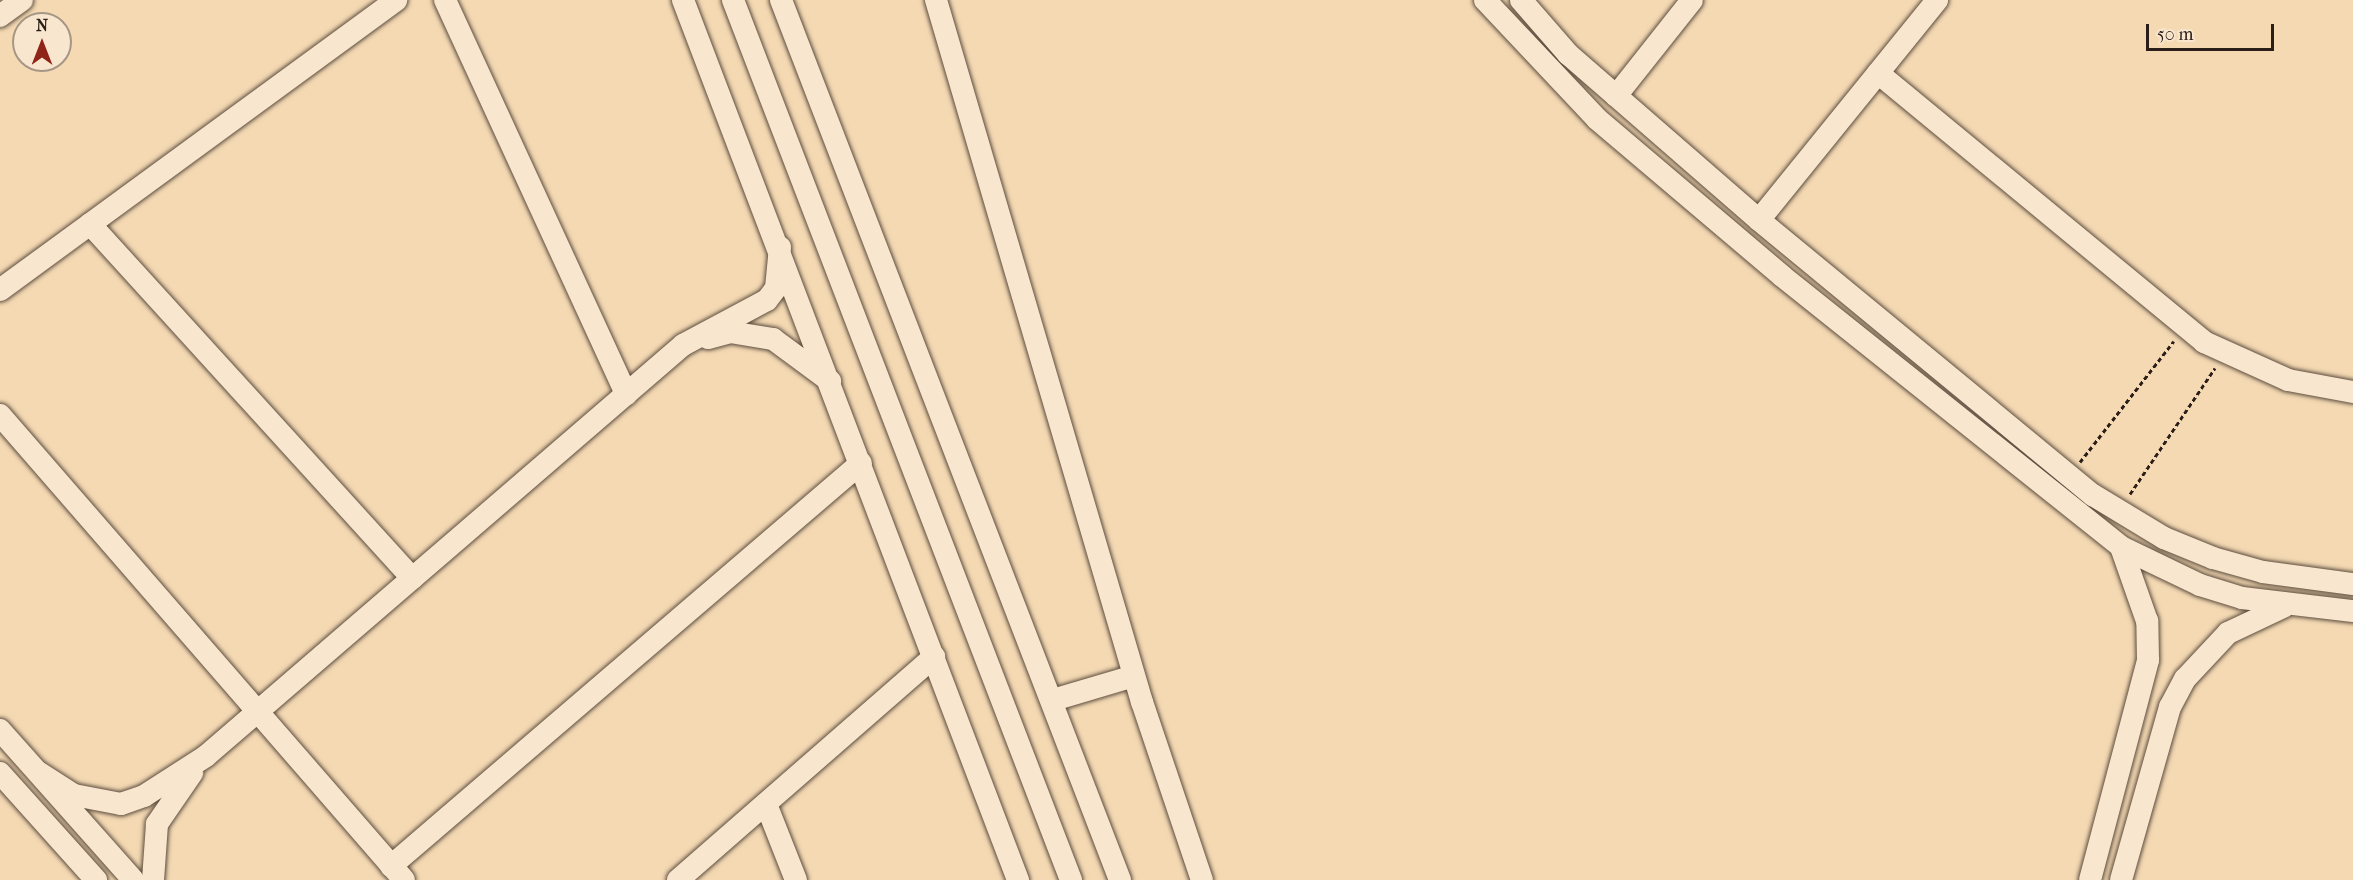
<!DOCTYPE html>
<html>
<head>
<meta charset="utf-8">
<style>
	body { margin:0 }
	#map { position:relative; width:2353px; height:880px; overflow:hidden; background:#f4d9b3; font-family:"IM FELL French Canon",serif }
	div>[style] { position:absolute }
	.path>* { height:3px; margin-top:-1.5px; transform-origin:0; background:repeating-linear-gradient(90deg,#2b1e18 0 4.5px,transparent 0 7.5px) }
	.roads { filter:drop-shadow(0 0 2px #5d4d3f) drop-shadow(0 0 2px #5d4d3f) }
	.minor>* { height:22px; margin:-11px; padding:0 11px; transform-origin:11px; border-radius:11px; background:#f8e6ce }
	span { translate:-50% -50%; white-space:nowrap; text-align:center; line-height:1.15; -webkit-text-stroke:4.5px #f8e6ce; paint-order:stroke }
	.north { position:absolute; left:12px; top:12px; width:60px; height:60px; box-sizing:border-box; background:#f8e6ce; border:2px solid #a69685; border-radius:50%; rotate:0deg; font-size:16px; font-weight:700; line-height:24px; text-align:center; color:#2b1e18 }
	.north::after { content:''; display:block; margin:auto; width:21px; height:27px; background:#8f2418; clip-path:polygon(50% 0,100% 100%,50% 72%,0 100%) }
	.scale { position:absolute; left:2146px; top:24px; width:128px; height:27px; box-sizing:border-box; border:3px solid #2b1e18; border-top:0; padding-left:8px; font-size:18px; line-height:21px; white-space:nowrap; color:#2b1e18; -webkit-text-stroke:4px #f8e6ce; paint-order:stroke }
</style>
</head>
<body>
<div id="map">
	<div class="path">
		<div style="left:2080px;top:462px;width:153px;rotate:-52.2deg"></div>
		<div style="left:2130px;top:494px;width:152px;rotate:-56deg"></div>
	</div>
	<div class="roads">
		<div class="minor">
			<div style="left:445px;top:0;width:434px;rotate:65.3deg"></div>
			<div style="left:683px;top:0;width:942px;rotate:69.16deg"></div>
			<div style="left:733px;top:0;width:943px;rotate:68.99deg"></div>
			<div style="left:781px;top:0;width:943px;rotate:68.93deg"></div>
			<div style="left:936px;top:0;width:732px;rotate:73.65deg"></div>
			<div style="left:1142px;top:702px;width:188px;rotate:71.4deg"></div>
			<div style="left:1485px;top:0;width:163px;rotate:46.7deg"></div>
			<div style="left:1597px;top:119px;width:243px;rotate:40.3deg"></div>
			<div style="left:1782px;top:276px;width:434px;rotate:38.6deg"></div>
			<div style="left:2121px;top:547px;width:88px;rotate:25.7deg"></div>
			<div style="left:2200px;top:585px;width:44px;rotate:17.2deg"></div>
			<div style="left:2242px;top:598px;width:112px;rotate:6.7deg"></div>
			<div style="left:1521px;top:0;width:72px;rotate:49deg"></div>
			<div style="left:1568px;top:54px;width:253px;rotate:41deg"></div>
			<div style="left:1759px;top:220px;width:433px;rotate:39.5deg"></div>
			<div style="left:2093px;top:495px;width:83px;rotate:31.2deg"></div>
			<div style="left:2164px;top:538px;width:53px;rotate:22.2deg"></div>
			<div style="left:2213px;top:558px;width:52px;rotate:15.6deg"></div>
			<div style="left:2263px;top:572px;width:91px;rotate:7.6deg"></div>
			<div style="left:0;top:16px;width:27px;rotate:-36deg"></div>
			<div style="left:1878px;top:73px;width:423px;rotate:39.5deg"></div>
			<div style="left:2204px;top:342px;width:92px;rotate:24.3deg"></div>
			<div style="left:2288px;top:380px;width:66px;rotate:10.5deg"></div>
			<div style="left:1616px;top:96px;width:122px;rotate:-51.6deg"></div>
			<div style="left:1759px;top:220px;width:283px;rotate:-51deg"></div>
			<div style="left:90px;top:224px;width:479px;rotate:47.7deg"></div>
			<div style="left:0;top:290px;width:491px;rotate:-36.2deg"></div>
			<div style="left:708px;top:338px;width:23px;rotate:-15deg"></div>
			<div style="left:730px;top:332px;width:44px;rotate:9.2deg"></div>
			<div style="left:773px;top:339px;width:71px;rotate:36.4deg"></div>
			<div style="left:0;top:415px;width:616px;rotate:49.02deg"></div>
			<div style="left:1053px;top:700px;width:84px;rotate:-16.5deg"></div>
			<div style="left:0;top:730px;width:200px;rotate:48.4deg"></div>
			<div style="left:38px;top:772px;width:43px;rotate:32.6deg"></div>
			<div style="left:74px;top:795px;width:48px;rotate:10.8deg"></div>
			<div style="left:121px;top:804px;width:24px;rotate:-19deg"></div>
			<div style="left:144px;top:796px;width:74px;rotate:-32.8deg"></div>
			<div style="left:206px;top:756px;width:630px;rotate:-40.75deg"></div>
			<div style="left:683px;top:345px;width:95px;rotate:-28.2deg"></div>
			<div style="left:767px;top:300px;width:15px;rotate:-53deg"></div>
			<div style="left:776px;top:288px;width:41px;rotate:-84.4deg"></div>
			<div style="left:0;top:773px;width:144px;rotate:48.1deg"></div>
			<div style="left:766px;top:804px;width:82px;rotate:68.5deg"></div>
			<div style="left:391px;top:866px;width:619px;rotate:-40.61deg"></div>
			<div style="left:153px;top:880px;width:56px;rotate:-85.9deg"></div>
			<div style="left:157px;top:824px;width:62px;rotate:-55.5deg"></div>
			<div style="left:678px;top:880px;width:340px;rotate:-41.1deg"></div>
			<div style="left:2090px;top:880px;width:228px;rotate:-75.2deg"></div>
			<div style="left:2148px;top:660px;width:39px;rotate:-91deg"></div>
			<div style="left:2147px;top:621px;width:78px;rotate:-109.4deg"></div>
			<div style="left:2121px;top:880px;width:180px;rotate:-74.2deg"></div>
			<div style="left:2170px;top:707px;width:32px;rotate:-62deg"></div>
			<div style="left:2185px;top:679px;width:63px;rotate:-46.9deg"></div>
			<div style="left:2228px;top:633px;width:63px;rotate:-25.3deg"></div>
		</div>
	</div>
	<div class="north">N</div>
	<div class="scale">50 m</div>
</div>
</body>
</html>
